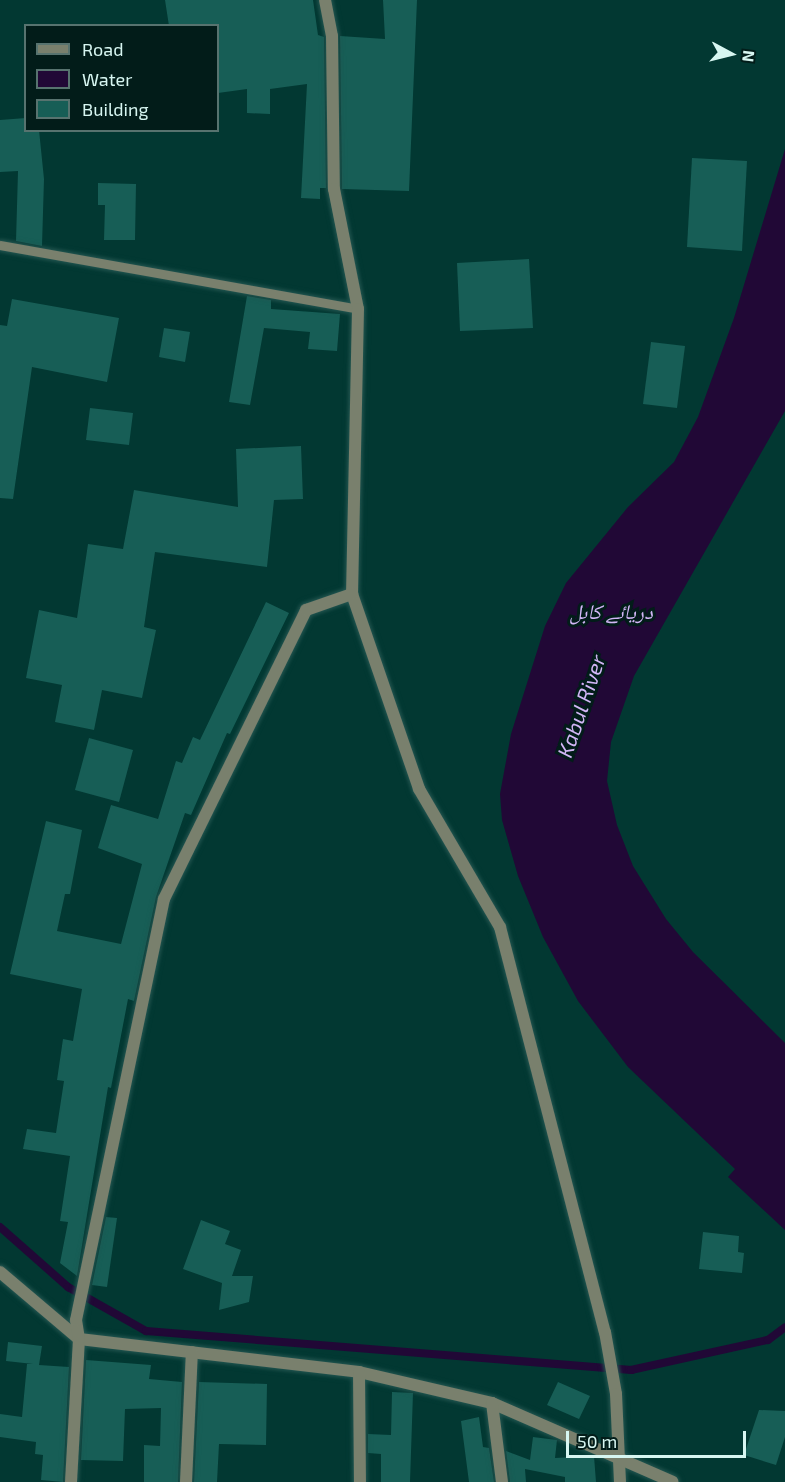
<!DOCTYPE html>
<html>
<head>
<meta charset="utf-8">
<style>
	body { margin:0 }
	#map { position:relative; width:785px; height:1482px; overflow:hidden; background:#023832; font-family:"Exo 2","Noto Naskh Arabic",sans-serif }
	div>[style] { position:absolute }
	.water>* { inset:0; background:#210836 }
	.stream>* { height:8px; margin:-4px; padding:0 4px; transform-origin:4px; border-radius:4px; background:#210836 }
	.building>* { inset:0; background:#175e56 }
	.roads { filter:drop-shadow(0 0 2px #245651) drop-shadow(0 0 2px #245651) }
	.service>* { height:9px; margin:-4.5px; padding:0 4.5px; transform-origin:4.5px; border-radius:4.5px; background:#79806d }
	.minor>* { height:12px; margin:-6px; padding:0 6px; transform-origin:6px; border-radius:6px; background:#79806d }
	span { translate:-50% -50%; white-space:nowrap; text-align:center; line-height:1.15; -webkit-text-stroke:6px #021c19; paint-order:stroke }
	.water-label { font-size:21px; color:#d2b6f6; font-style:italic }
	.legend { position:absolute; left:24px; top:24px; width:195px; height:108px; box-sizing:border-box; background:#021c19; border:2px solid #57736f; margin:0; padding:8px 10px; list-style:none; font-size:18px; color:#d7f6f1 }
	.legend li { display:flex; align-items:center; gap:12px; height:30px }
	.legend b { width:30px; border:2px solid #57736f }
	.north { position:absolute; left:701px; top:24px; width:60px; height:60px; -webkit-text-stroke:4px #021c19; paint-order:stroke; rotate:97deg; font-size:16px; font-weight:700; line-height:24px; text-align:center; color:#d7f6f1 }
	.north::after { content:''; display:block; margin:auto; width:21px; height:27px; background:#d7f6f1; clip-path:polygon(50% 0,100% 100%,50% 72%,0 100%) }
	.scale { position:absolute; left:566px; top:1431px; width:180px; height:27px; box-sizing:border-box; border:3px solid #d7f6f1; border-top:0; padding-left:8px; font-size:18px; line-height:21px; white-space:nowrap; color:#d7f6f1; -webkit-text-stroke:4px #021c19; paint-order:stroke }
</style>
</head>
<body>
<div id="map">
	<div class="water">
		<div style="clip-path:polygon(785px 149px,785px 411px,634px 676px,611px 742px,607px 781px,617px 825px,633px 866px,666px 919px,693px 952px,785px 1043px,785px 1230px,728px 1177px,735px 1169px,628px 1067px,578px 1001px,543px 937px,518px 876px,502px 820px,500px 794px,511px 734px,545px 626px,566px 583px,628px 507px,674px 462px,698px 417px,734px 318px)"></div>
	</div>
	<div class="stream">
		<div style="left:0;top:1227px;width:91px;rotate:41.4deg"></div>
		<div style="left:68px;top:1287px;width:90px;rotate:29.4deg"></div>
		<div style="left:146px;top:1331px;width:487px;rotate:4.6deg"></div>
		<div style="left:631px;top:1370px;width:140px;rotate:-12.4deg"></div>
		<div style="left:768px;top:1340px;width:21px;rotate:-37deg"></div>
	</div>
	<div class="building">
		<div style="clip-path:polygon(165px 0,313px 0,318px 35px,324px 37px,326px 188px,320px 188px,320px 199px,301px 198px,307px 84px,270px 89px,270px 114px,247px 113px,247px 89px,218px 93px,218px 26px,169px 26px)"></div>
		<div style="clip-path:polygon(383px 0,417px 0,409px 191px,342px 189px,340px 36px,385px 39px)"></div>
		<div style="clip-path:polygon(26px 118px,26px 130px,39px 130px,44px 179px,42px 246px,16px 241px,18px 171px,0 172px,0 120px)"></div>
		<div style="clip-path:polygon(692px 158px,747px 161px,742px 251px,687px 247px)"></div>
		<div style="clip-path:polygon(98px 183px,136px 184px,135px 240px,104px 240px,105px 205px,98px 205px)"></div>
		<div style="clip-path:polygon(529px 259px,533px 328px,460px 331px,457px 263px)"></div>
		<div style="clip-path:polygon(247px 296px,271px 300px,271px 309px,340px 314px,337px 351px,308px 349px,310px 332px,264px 328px,250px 405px,229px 402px)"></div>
		<div style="clip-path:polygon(12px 299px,119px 318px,107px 382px,32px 367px,13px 499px,0 498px,0 325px,7px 326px)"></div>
		<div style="clip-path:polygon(164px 328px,190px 332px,185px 362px,159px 357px)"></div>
		<div style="clip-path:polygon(651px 342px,685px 346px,677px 408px,643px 404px)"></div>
		<div style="clip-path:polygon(90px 408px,133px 413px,129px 445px,86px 440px)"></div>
		<div style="clip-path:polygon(301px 446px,303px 499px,274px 500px,267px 567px,155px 552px,144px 627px,156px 630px,142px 698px,102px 690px,94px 730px,55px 722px,62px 685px,26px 678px,39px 610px,77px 618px,88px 544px,123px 549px,134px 490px,238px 507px,236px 449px)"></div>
		<div style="clip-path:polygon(266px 602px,289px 613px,230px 734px,227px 733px,191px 815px,185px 813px,156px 897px,134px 1001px,128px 999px,111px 1088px,108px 1087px,77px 1276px,60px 1263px,68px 1222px,60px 1221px,70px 1156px,23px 1149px,27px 1129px,56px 1133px,64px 1081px,57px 1080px,63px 1039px,73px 1041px,82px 989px,10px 974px,46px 821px,82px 830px,70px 894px,65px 894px,57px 931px,121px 944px,142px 864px,98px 848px,111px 805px,158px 819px,176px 761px,182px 763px,193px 737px,200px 740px)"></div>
		<div style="clip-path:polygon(89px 738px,133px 750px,119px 802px,75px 790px)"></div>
		<div style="clip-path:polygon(106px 1217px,117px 1218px,107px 1287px,92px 1285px)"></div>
		<div style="clip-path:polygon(201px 1220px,230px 1231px,225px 1244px,241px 1250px,232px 1276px,253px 1276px,249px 1302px,219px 1310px,222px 1283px,183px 1269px)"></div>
		<div style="clip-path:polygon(703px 1232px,739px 1236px,738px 1252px,744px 1253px,742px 1273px,699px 1269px)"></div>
		<div style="clip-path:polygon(8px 1342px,42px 1346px,39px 1365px,69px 1367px,63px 1482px,41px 1480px,43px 1455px,35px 1454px,36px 1442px,0 1437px,0 1414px,22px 1417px,27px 1364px,33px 1364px,6px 1361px)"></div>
		<div style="clip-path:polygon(86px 1360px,151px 1365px,149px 1379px,182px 1382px,178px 1482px,144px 1482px,144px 1445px,160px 1446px,161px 1408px,125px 1409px,123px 1461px,81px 1460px)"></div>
		<div style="clip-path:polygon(199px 1382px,267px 1384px,266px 1445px,219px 1444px,217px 1482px,194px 1482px)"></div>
		<div style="clip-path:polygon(558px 1382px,590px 1396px,579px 1419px,547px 1405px)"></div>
		<div style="clip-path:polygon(392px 1392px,413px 1393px,410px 1482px,381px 1482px,381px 1454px,368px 1453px,368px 1434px,391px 1435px)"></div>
		<div style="clip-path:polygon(759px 1410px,785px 1411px,785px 1437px,776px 1465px,744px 1455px)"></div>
		<div style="clip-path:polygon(479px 1417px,483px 1447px,489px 1448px,494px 1482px,469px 1482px,461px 1421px)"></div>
		<div style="clip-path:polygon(533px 1437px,557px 1440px,555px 1458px,594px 1456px,596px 1482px,565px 1482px,565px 1477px,525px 1469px,526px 1482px,510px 1482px,506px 1451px,530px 1460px)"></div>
	</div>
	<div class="roads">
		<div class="service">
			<div style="left:0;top:245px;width:364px;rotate:10.1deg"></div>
		</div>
		<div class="minor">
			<div style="left:325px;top:0;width:37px;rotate:79deg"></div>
			<div style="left:332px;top:36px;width:153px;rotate:89.3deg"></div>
			<div style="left:334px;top:189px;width:122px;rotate:78.7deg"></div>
			<div style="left:358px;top:309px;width:285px;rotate:91.2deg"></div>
			<div style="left:352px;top:594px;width:206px;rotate:71deg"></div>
			<div style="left:419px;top:789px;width:160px;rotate:59.6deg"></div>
			<div style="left:500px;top:927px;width:418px;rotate:75.5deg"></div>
			<div style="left:605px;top:1332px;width:63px;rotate:79.9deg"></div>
			<div style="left:616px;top:1394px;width:88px;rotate:87.4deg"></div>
			<div style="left:0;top:1272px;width:104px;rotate:40.3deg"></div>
			<div style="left:79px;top:1339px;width:282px;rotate:6.7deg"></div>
			<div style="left:359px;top:1372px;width:137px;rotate:13.1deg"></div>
			<div style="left:492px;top:1403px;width:197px;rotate:23.6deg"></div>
			<div style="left:359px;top:1372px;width:110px;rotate:89.5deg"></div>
			<div style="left:492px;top:1403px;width:80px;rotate:82.8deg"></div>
			<div style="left:71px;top:1482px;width:143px;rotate:-86.8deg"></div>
			<div style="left:79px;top:1339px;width:19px;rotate:-99deg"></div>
			<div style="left:76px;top:1320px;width:430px;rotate:-78.2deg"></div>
			<div style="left:164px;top:899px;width:322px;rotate:-63.8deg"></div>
			<div style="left:306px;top:610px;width:49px;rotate:-19.2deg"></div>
			<div style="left:186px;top:1482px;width:130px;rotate:-87.4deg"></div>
		</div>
	</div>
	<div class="water-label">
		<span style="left:611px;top:611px">دریائے کابل</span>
		<span style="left:581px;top:706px;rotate:-71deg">Kabul River</span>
	</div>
	<ul class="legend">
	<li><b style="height:8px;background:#79806d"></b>Road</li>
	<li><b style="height:16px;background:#210836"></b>Water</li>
	<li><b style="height:16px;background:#175e56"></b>Building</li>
	</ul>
	<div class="north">N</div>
	<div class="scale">50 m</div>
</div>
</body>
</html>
